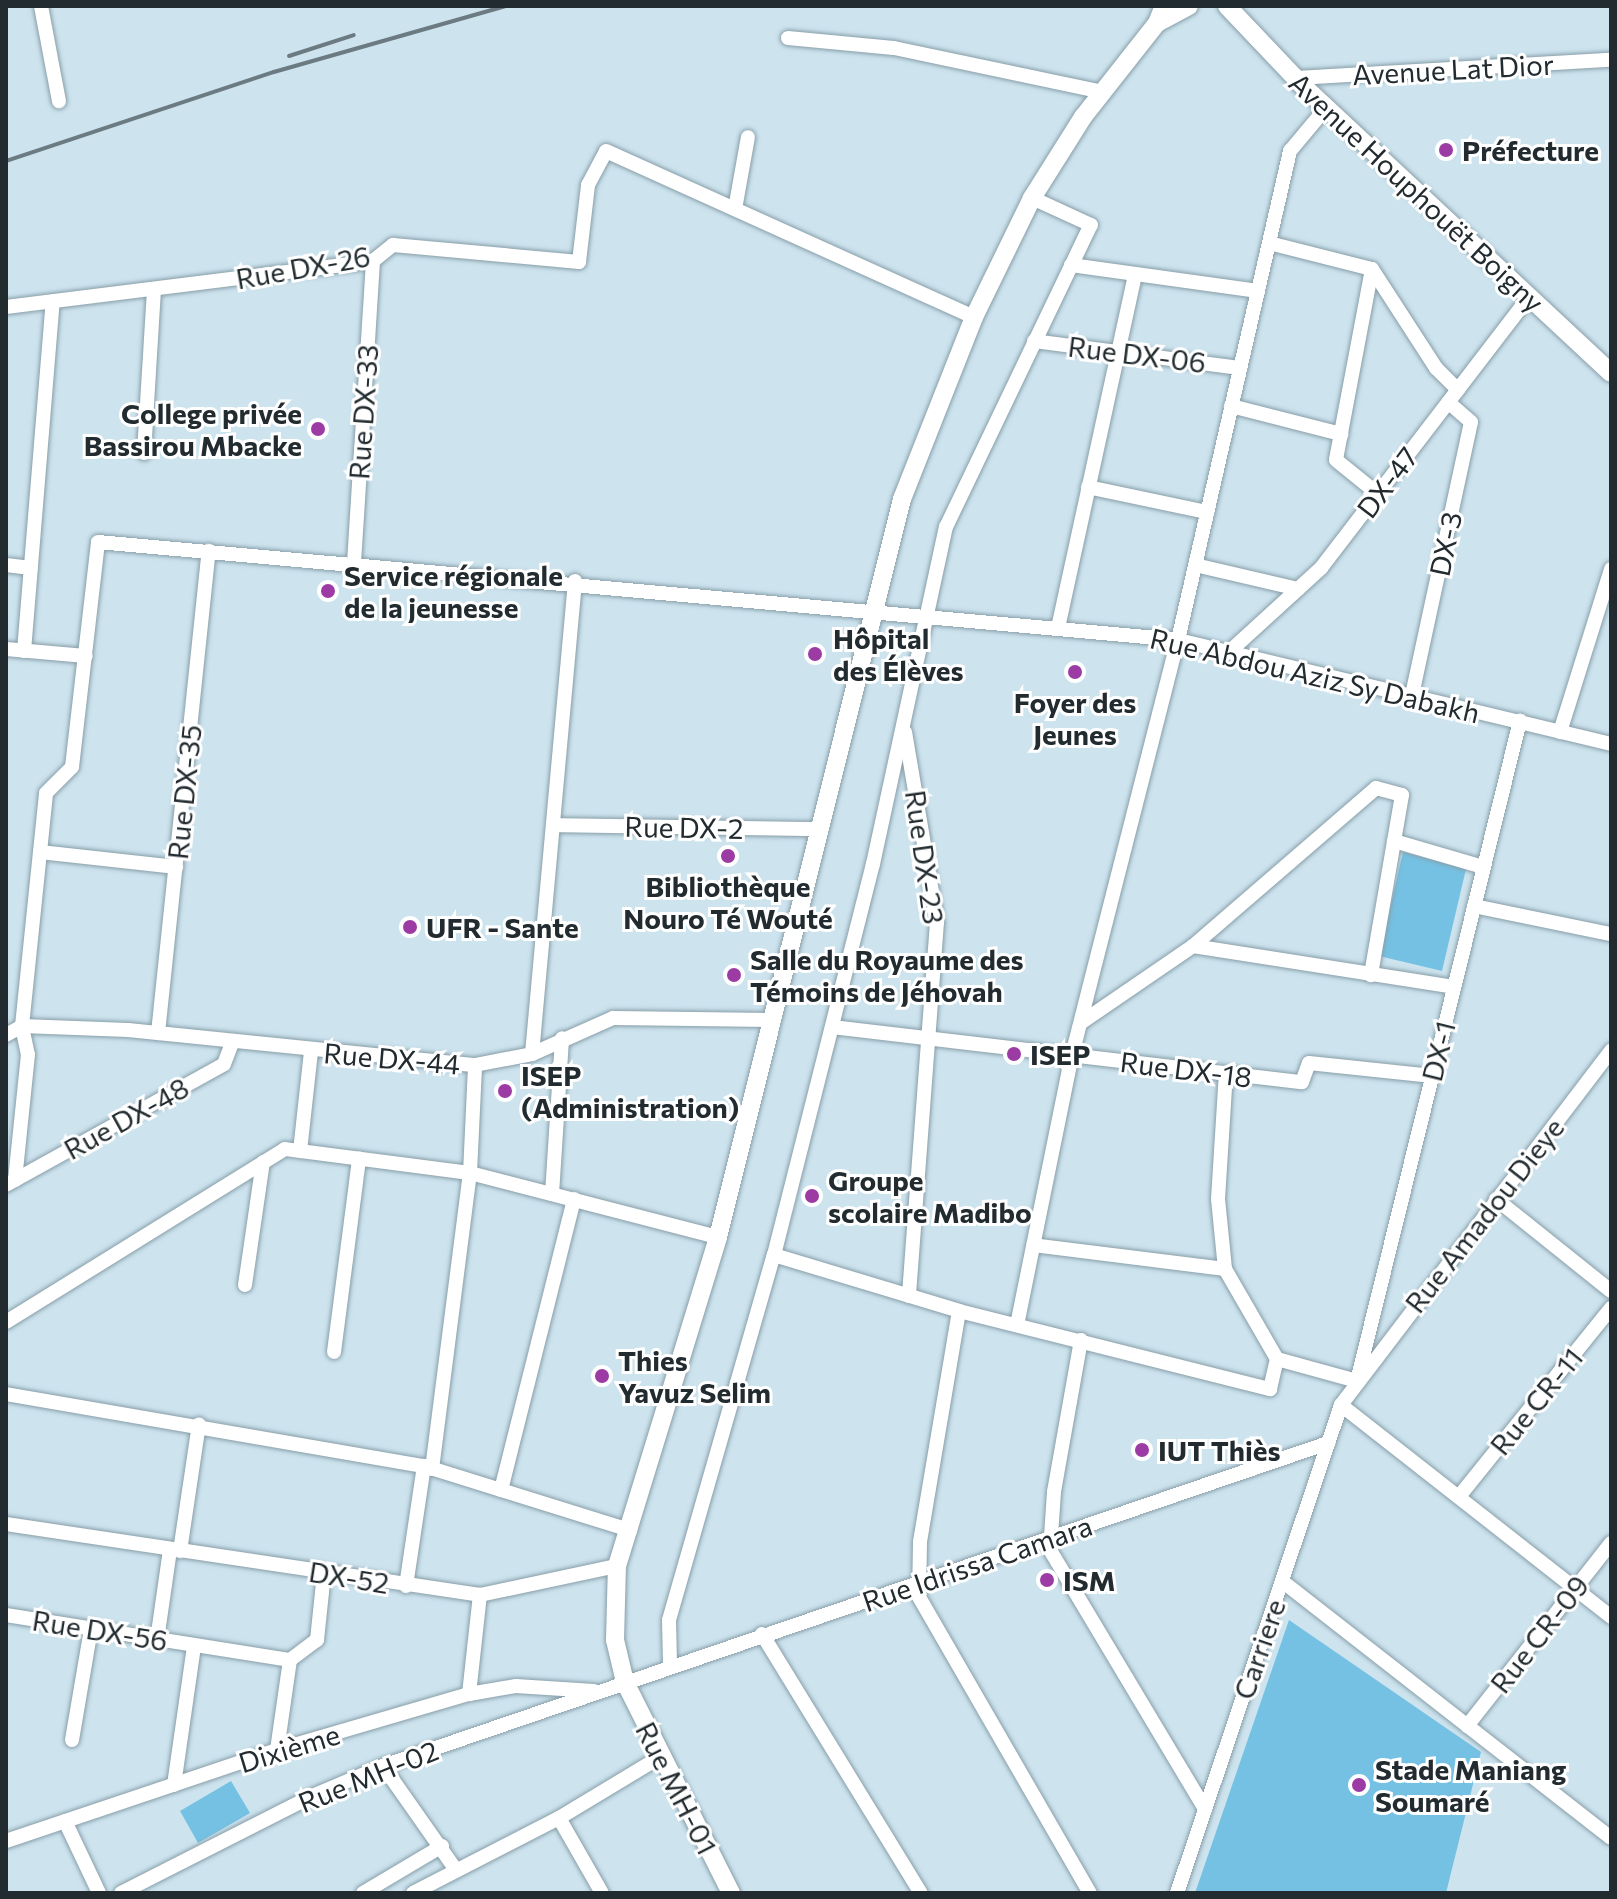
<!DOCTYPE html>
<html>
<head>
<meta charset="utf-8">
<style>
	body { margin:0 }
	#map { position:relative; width:1617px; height:1899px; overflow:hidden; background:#cde4ef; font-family:Commissioner,sans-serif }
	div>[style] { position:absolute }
	.green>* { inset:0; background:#75c1e3 }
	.roads { filter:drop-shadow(0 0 2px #889ea8) drop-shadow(0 0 2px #889ea8) }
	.minor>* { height:14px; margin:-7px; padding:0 7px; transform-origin:7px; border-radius:7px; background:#fff }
	.major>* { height:18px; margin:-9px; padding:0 9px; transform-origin:9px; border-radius:9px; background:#fff }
	.rail>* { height:4px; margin:-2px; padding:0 2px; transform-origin:2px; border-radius:2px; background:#6c7b82 }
	.dots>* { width:22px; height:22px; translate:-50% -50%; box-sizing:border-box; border:4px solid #fff; border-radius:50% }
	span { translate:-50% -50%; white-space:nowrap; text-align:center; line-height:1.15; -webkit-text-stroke:6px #fff; paint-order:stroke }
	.street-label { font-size:28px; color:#222b2f }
	.poi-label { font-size:28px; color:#222b2f; font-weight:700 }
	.left { translate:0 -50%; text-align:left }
	.right { translate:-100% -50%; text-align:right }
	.frame { position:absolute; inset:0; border:8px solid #222b2f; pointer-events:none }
</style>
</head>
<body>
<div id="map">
	<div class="green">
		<div style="clip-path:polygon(1403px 852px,1466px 869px,1442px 971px,1379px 956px)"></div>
		<div style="clip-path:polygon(1289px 1620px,1481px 1752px,1446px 1893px,1195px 1893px)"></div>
		<div style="clip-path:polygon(231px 1781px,250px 1813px,198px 1843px,180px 1811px)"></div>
	</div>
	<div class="roads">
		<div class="minor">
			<div style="left:41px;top:6px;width:97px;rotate:79.3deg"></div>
			<div style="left:788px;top:38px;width:106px;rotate:5.4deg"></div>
			<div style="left:894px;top:48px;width:214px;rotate:11.9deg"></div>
			<div style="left:1295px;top:78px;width:317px;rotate:-3.3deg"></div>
			<div style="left:735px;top:209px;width:73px;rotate:-79.8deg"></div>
			<div style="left:1269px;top:243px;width:106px;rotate:14.2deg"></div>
			<div style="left:1372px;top:269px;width:118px;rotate:57.1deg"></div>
			<div style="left:1436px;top:368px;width:31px;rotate:45deg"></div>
			<div style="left:1071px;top:265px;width:189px;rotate:7.9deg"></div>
			<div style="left:1372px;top:269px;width:194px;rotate:100.7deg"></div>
			<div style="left:1336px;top:460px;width:54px;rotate:39deg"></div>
			<div style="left:6px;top:307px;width:370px;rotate:-7.1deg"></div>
			<div style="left:373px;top:261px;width:26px;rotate:-39deg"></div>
			<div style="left:393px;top:245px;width:187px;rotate:5.2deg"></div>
			<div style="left:579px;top:262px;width:78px;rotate:-83.3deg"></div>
			<div style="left:588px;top:185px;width:38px;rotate:-62deg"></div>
			<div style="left:606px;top:151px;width:404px;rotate:24.3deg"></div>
			<div style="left:1034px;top:341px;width:208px;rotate:7.5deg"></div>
			<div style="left:1231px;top:406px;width:114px;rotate:14.3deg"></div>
			<div style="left:144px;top:453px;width:164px;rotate:-86.5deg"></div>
			<div style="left:1088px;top:487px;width:122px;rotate:11.9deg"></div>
			<div style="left:354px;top:563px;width:303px;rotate:-86.4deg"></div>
			<div style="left:6px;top:565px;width:25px;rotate:7deg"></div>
			<div style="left:1195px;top:565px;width:106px;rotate:13.1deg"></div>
			<div style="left:1058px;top:628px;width:362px;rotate:-77.7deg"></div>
			<div style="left:6px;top:649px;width:80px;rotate:5deg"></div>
			<div style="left:24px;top:651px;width:351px;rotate:-85.3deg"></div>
			<div style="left:1229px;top:652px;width:125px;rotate:-42.4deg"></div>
			<div style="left:1321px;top:568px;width:340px;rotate:-52.5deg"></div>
			<div style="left:1412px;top:695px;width:279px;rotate:-77.8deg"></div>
			<div style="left:1471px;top:422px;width:30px;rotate:-139deg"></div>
			<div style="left:905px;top:732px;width:193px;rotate:80.4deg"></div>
			<div style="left:937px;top:922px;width:375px;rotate:94.3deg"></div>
			<div style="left:1560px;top:732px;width:171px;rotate:-72.6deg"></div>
			<div style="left:553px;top:825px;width:263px;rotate:0.9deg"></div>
			<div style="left:1394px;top:841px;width:93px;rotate:16.3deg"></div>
			<div style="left:40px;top:852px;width:137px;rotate:6.3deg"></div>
			<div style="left:1474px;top:906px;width:140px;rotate:11.6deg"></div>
			<div style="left:1193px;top:946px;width:264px;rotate:8.9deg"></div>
			<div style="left:1082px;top:1022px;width:135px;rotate:-34.4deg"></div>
			<div style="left:1193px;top:946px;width:242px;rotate:-40.8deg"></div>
			<div style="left:1376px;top:788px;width:27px;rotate:15deg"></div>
			<div style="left:1402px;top:795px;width:183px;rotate:99.8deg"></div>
			<div style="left:832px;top:1027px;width:473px;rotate:6.7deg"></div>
			<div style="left:1302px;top:1082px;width:20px;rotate:-70deg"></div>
			<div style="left:1309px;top:1063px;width:124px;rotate:6deg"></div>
			<div style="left:158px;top:1033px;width:485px;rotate:-84deg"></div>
			<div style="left:6px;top:1035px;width:18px;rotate:-29deg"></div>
			<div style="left:22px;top:1026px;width:106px;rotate:2.2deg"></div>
			<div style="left:128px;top:1030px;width:349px;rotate:5.8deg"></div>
			<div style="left:475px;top:1065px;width:58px;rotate:-10.9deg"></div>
			<div style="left:532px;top:1054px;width:89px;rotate:-24deg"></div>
			<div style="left:613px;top:1018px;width:159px;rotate:0.7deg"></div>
			<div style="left:532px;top:1054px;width:475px;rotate:-84.8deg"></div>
			<div style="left:300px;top:1151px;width:101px;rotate:-83.7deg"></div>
			<div style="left:15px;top:1180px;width:126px;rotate:-84.1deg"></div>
			<div style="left:28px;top:1055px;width:30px;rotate:-102deg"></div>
			<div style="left:22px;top:1026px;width:234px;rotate:-84.1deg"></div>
			<div style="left:46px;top:793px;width:37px;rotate:-45deg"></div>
			<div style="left:72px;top:767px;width:226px;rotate:-83.4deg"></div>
			<div style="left:98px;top:542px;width:1084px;rotate:5.18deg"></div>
			<div style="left:1178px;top:640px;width:445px;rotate:13.5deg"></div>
			<div style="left:6px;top:1185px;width:249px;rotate:-29deg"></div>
			<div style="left:224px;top:1064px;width:25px;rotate:-69deg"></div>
			<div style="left:552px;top:1194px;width:156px;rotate:-86.3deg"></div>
			<div style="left:1496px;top:1199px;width:147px;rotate:38.7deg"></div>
			<div style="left:774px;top:1255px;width:193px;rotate:16.8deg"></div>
			<div style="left:959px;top:1311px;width:321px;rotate:14.1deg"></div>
			<div style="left:1270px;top:1389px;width:31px;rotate:-77deg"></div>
			<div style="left:1277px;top:1359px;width:104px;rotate:-120deg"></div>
			<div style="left:1225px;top:1269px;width:193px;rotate:-172.9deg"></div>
			<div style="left:1225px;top:1269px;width:70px;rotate:-95.7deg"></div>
			<div style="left:1218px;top:1199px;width:126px;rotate:-86.4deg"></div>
			<div style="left:245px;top:1285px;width:124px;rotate:-81.7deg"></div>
			<div style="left:959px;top:1311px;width:234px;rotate:99.6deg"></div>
			<div style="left:920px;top:1542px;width:55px;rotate:91deg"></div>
			<div style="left:919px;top:1597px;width:342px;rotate:60deg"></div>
			<div style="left:6px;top:1322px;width:328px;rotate:-31.8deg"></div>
			<div style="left:285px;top:1149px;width:187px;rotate:7.4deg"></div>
			<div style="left:470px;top:1173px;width:256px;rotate:14.5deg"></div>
			<div style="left:1017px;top:1325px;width:276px;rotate:-78.5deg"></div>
			<div style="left:1072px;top:1055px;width:428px;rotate:-75.7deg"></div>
			<div style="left:1178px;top:640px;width:502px;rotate:-77.1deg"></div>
			<div style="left:1290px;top:151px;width:56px;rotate:-50.1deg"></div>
			<div style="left:1081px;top:1340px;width:154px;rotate:100.1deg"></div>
			<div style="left:1054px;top:1492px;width:58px;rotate:93.9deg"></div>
			<div style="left:1050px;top:1550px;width:302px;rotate:59.1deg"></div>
			<div style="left:334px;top:1352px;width:195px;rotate:-82.6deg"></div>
			<div style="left:1277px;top:1359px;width:83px;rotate:15.4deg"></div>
			<div style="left:1359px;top:1373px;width:672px;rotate:-76.13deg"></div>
			<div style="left:6px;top:1394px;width:424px;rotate:9.8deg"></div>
			<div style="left:424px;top:1466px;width:216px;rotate:17.3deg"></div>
			<div style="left:1341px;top:1405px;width:343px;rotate:38.1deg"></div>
			<div style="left:432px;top:1469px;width:298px;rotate:-82.7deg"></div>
			<div style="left:470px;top:1173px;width:108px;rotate:-87.3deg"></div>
			<div style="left:501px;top:1490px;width:300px;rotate:-75.9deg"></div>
			<div style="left:1461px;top:1494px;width:239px;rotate:-51.1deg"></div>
			<div style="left:6px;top:1524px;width:479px;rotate:8.5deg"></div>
			<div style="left:480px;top:1595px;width:140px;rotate:-12deg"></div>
			<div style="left:180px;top:1551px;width:128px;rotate:-81.5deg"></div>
			<div style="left:1282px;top:1581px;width:417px;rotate:38deg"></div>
			<div style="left:406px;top:1586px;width:121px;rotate:-81.5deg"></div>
			<div style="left:6px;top:1615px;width:288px;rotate:9deg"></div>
			<div style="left:290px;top:1660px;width:34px;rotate:-37deg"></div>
			<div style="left:317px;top:1640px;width:67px;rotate:-84deg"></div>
			<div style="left:762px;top:1634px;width:304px;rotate:58.5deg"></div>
			<div style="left:157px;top:1640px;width:91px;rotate:-81.8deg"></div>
			<div style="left:670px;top:1664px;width:44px;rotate:-91.3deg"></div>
			<div style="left:669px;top:1620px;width:380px;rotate:-74deg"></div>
			<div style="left:774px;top:1255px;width:403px;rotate:-75.8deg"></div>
			<div style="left:873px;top:864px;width:345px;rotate:-77.8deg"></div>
			<div style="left:946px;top:527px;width:335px;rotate:-64.4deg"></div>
			<div style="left:1091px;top:225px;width:65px;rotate:-155.4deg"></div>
			<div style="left:469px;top:1694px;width:100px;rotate:-83.7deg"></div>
			<div style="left:1467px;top:1726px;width:233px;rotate:-51.8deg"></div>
			<div style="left:72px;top:1740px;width:113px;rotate:-80.3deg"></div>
			<div style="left:277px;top:1750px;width:91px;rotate:-81.8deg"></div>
			<div style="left:383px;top:1766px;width:127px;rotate:54.9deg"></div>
			<div style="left:174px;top:1785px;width:140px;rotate:-81.8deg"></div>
			<div style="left:559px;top:1818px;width:86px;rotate:60.2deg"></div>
			<div style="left:65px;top:1821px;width:80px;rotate:64.7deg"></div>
			<div style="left:6px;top:1841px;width:286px;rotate:-18.6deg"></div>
			<div style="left:277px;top:1750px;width:200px;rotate:-16.3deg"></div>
			<div style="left:469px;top:1694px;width:48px;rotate:-9.7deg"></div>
			<div style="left:516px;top:1686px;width:78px;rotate:3.7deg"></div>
			<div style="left:121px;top:1893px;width:212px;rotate:-26.9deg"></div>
			<div style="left:310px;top:1797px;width:79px;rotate:-23deg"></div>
			<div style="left:383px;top:1766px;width:999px;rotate:-18.87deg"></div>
			<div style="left:363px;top:1893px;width:92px;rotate:-30.7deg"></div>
			<div style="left:413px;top:1893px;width:164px;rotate:-27.2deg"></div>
			<div style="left:559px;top:1818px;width:118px;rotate:-31.1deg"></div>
			<div style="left:1177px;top:1893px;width:515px;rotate:-71.42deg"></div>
			<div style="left:1341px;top:1405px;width:446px;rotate:-52.7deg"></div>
		</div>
		<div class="major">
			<div style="left:1227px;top:6px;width:109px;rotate:46.5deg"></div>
			<div style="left:1302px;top:85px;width:422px;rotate:43deg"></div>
			<div style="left:1157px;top:23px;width:36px;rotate:-28deg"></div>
			<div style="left:731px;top:1893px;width:236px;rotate:-116.7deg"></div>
			<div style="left:625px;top:1682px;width:43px;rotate:-103.4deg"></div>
			<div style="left:615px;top:1640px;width:74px;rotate:-88.5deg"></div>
			<div style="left:617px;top:1566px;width:344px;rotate:-72.9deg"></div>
			<div style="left:718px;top:1237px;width:761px;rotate:-76deg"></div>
			<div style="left:902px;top:499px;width:196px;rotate:-68.4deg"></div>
			<div style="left:974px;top:317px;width:132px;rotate:-64deg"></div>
			<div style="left:1032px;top:198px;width:96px;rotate:-57.8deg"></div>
			<div style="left:1083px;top:117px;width:120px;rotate:-51.8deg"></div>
			<div style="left:1157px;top:23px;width:18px;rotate:-68deg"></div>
		</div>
	</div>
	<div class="rail">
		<div style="left:289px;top:56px;width:68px;rotate:-17.9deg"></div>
		<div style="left:6px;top:161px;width:282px;rotate:-18.4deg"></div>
		<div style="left:274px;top:72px;width:240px;rotate:-15.9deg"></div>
	</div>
	<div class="dots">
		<div style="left:1446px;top:150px;background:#9c3ba3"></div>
		<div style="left:318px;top:429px;background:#9c3ba3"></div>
		<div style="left:328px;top:591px;background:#9c3ba3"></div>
		<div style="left:815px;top:654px;background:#9c3ba3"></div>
		<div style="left:1075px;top:672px;background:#9c3ba3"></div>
		<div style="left:728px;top:856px;background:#9c3ba3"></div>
		<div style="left:410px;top:927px;background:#9c3ba3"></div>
		<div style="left:734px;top:975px;background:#9c3ba3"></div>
		<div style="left:1014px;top:1054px;background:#9c3ba3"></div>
		<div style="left:505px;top:1091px;background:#9c3ba3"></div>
		<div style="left:812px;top:1196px;background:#9c3ba3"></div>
		<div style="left:602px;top:1376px;background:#9c3ba3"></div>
		<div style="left:1142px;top:1450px;background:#9c3ba3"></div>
		<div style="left:1047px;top:1580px;background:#9c3ba3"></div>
		<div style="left:1359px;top:1785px;background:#9c3ba3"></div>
	</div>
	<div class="street-label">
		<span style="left:1453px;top:69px;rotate:-3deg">Avenue Lat Dior</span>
		<span style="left:1417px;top:192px;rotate:43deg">Avenue Houphouët Boigny</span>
		<span style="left:303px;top:267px;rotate:-10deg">Rue DX-26</span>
		<span style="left:1137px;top:354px;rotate:7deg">Rue DX-06</span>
		<span style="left:363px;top:412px;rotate:-86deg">Rue DX-33</span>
		<span style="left:1387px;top:482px;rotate:-53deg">DX-47</span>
		<span style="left:1445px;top:544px;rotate:-78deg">DX-3</span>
		<span style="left:1315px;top:675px;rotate:13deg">Rue Abdou Aziz Sy Dabakh</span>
		<span style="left:184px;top:792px;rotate:-84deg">Rue DX-35</span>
		<span style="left:684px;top:827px;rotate:1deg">Rue DX-2</span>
		<span style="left:925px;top:857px;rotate:82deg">Rue DX-23</span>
		<span style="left:1438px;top:1051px;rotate:-76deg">DX-1</span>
		<span style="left:392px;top:1058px;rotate:5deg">Rue DX-44</span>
		<span style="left:1186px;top:1069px;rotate:7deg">Rue DX-18</span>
		<span style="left:126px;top:1118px;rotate:-29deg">Rue DX-48</span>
		<span style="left:1484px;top:1215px;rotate:-52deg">Rue Amadou Dieye</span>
		<span style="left:1536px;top:1401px;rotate:-51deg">Rue CR-11</span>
		<span style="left:977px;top:1563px;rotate:-19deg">Rue Idrissa Camara</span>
		<span style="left:349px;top:1577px;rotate:9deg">DX-52</span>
		<span style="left:100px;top:1630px;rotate:9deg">Rue DX-56</span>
		<span style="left:1539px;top:1634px;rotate:-52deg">Rue CR-09</span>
		<span style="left:1259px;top:1649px;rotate:-71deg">Carriere</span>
		<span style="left:289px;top:1748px;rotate:-17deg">Dixième</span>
		<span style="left:368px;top:1776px;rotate:-22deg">Rue MH-02</span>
		<span style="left:677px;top:1788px;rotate:63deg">Rue MH-01</span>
	</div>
	<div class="poi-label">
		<span class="left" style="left:1462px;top:150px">Préfecture</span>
		<span class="right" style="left:302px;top:429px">College privée<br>Bassirou Mbacke</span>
		<span class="left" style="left:344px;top:591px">Service régionale<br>de la jeunesse</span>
		<span class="left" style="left:833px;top:654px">Hôpital<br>des Élèves</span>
		<span style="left:1075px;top:718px">Foyer des<br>Jeunes</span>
		<span style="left:728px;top:902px">Bibliothèque<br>Nouro Té Wouté</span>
		<span class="left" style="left:426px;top:927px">UFR - Sante</span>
		<span class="left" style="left:750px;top:975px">Salle du Royaume des<br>Témoins de Jéhovah</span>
		<span class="left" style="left:1030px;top:1054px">ISEP</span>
		<span class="left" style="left:521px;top:1091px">ISEP<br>(Administration)</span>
		<span class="left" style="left:828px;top:1196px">Groupe<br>scolaire Madibo</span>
		<span class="left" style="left:618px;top:1376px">Thies<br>Yavuz Selim</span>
		<span class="left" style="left:1158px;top:1450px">IUT Thiès</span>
		<span class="left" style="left:1063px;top:1580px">ISM</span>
		<span class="left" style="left:1375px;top:1785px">Stade Maniang<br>Soumaré</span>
	</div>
	<div class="frame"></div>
</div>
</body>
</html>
